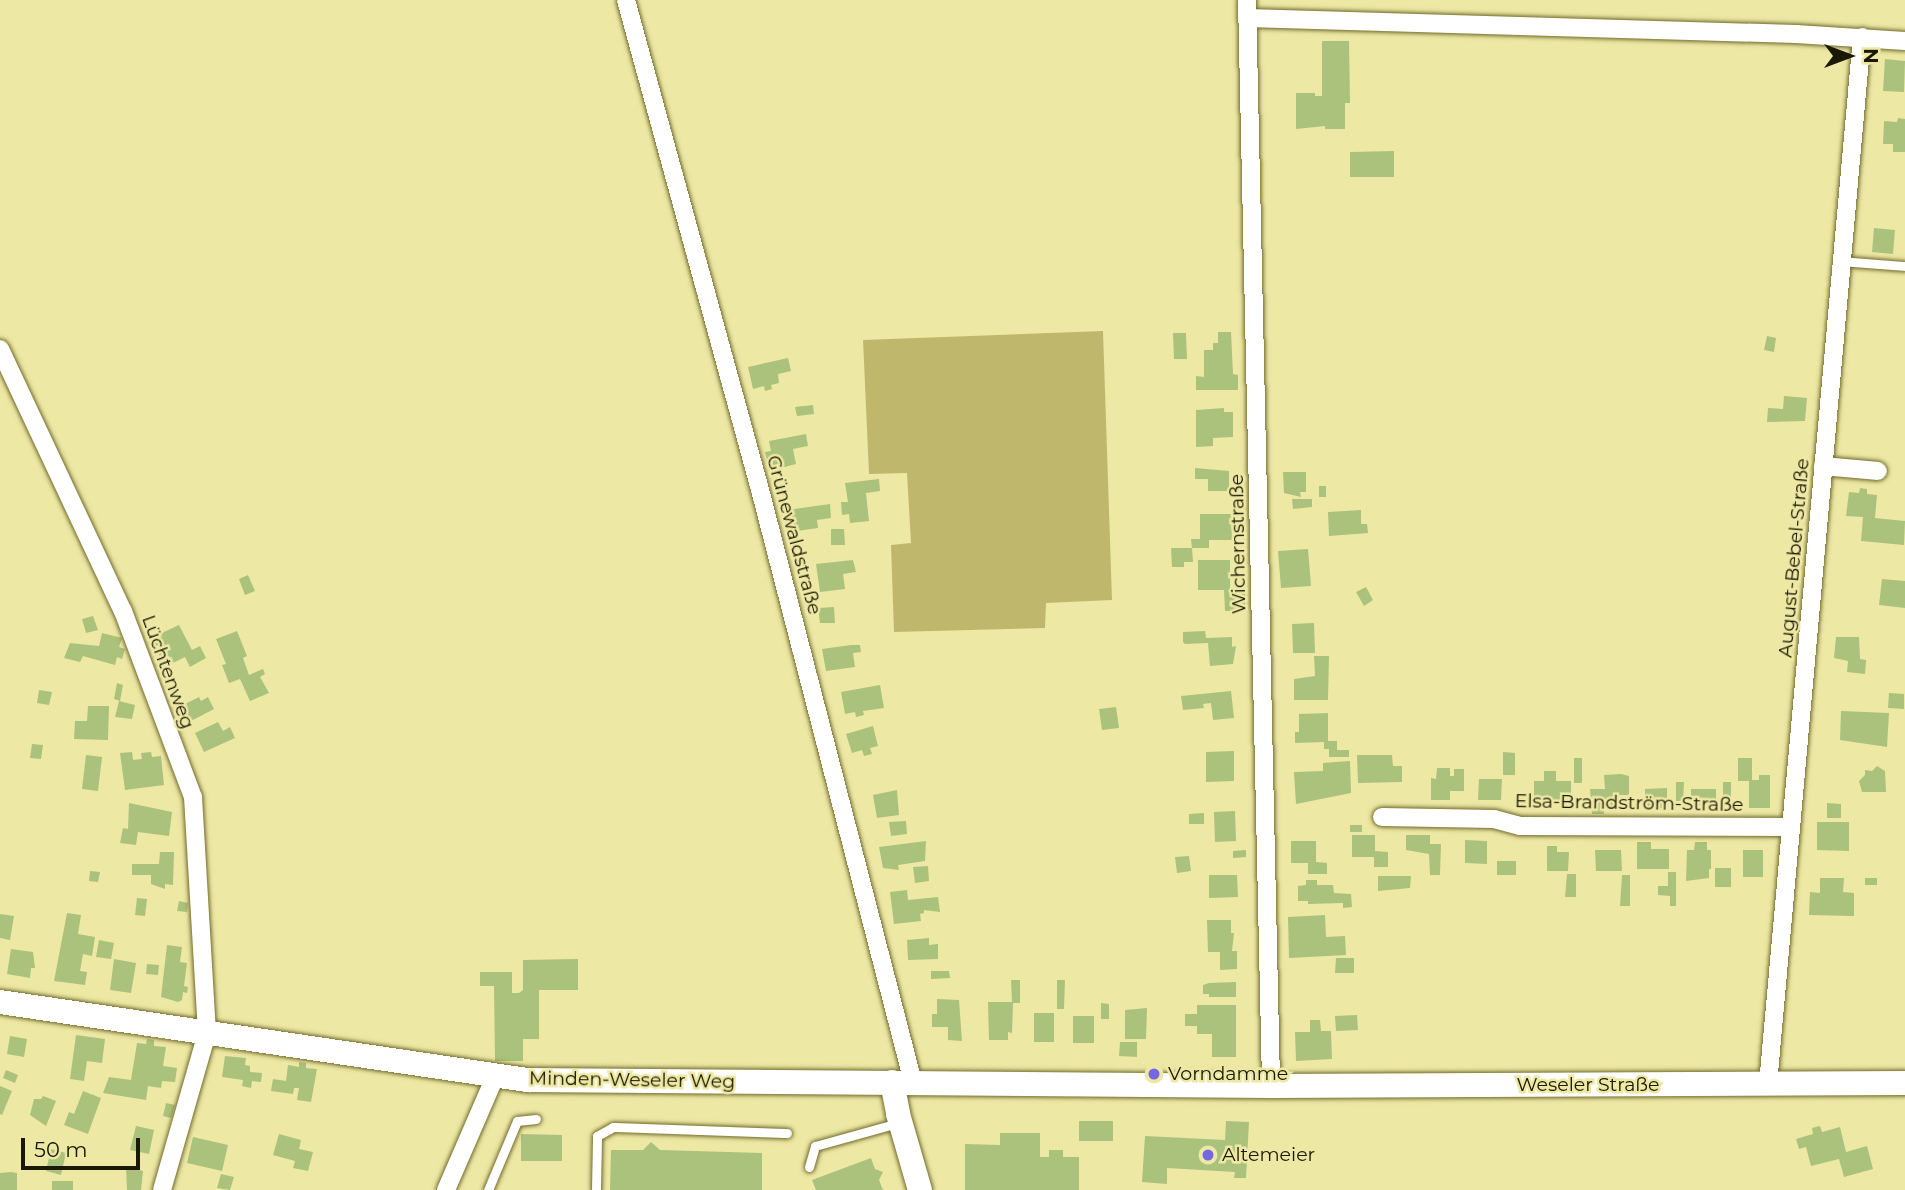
<!DOCTYPE html>
<html>
<head>
<meta charset="utf-8">
<style>
	body { margin:0 }
	#map { position:relative; width:1905px; height:1190px; overflow:hidden; background:#eee8a5; font-family:Montserrat,sans-serif }
	div>[style] { position:absolute }
	.green>* { inset:0; background:#bfb86c }
	.building>* { inset:0; background:#aac27b }
	.roads { filter:drop-shadow(0 0 2px #716b2b) drop-shadow(0 0 2px #716b2b) }
	.lane>* { height:9px; margin:-4.5px; padding:0 4.5px; transform-origin:4.5px; border-radius:4.5px; background:#fff }
	.street>* { height:18px; margin:-9px; padding:0 9px; transform-origin:9px; border-radius:9px; background:#fff }
	.secondary>* { height:24px; margin:-12px; padding:0 12px; transform-origin:12px; border-radius:12px; background:#fff }
	.dots>* { width:19px; height:19px; translate:-50% -50%; box-sizing:border-box; border:4px solid #eee8a5; border-radius:50% }
	span { translate:-50% -50%; white-space:nowrap; text-align:center; line-height:1.15; -webkit-text-stroke:5px #eee8a5; paint-order:stroke }
	.street-label { font-size:19px; color:#1b1800 }
	.poi-label { font-size:19px; color:#1b1800 }
	.left { translate:0 -50%; text-align:left }
	.north { position:absolute; left:1814px; top:21px; width:70px; height:70px; -webkit-text-stroke:5px #eee8a5; paint-order:stroke; rotate:90deg; font-size:19px; font-weight:700; line-height:28px; text-align:center; color:#1b1800 }
	.north::after { content:''; display:block; margin:auto; width:24px; height:32px; background:#1b1800; clip-path:polygon(50% 0,100% 100%,50% 72%,0 100%) }
	.scale { position:absolute; left:21px; top:1138px; width:119px; height:32px; box-sizing:border-box; border:4px solid #1b1800; border-top:0; padding-left:9px; font-size:21px; line-height:24px; white-space:nowrap; color:#1b1800; -webkit-text-stroke:5px #eee8a5; paint-order:stroke }
</style>
</head>
<body>
<div id="map">
	<div class="green">
		<div style="clip-path:polygon(1103px 331px,1112px 600px,1046px 603px,1045px 628px,894px 632px,891px 545px,911px 543px,907px 473px,869px 474px,863px 340px)"></div>
	</div>
	<div class="building">
		<div style="clip-path:polygon(1322px 41px,1349px 41px,1350px 103px,1345px 103px,1345px 129px,1325px 129px,1325px 126px,1296px 129px,1296px 93px,1315px 93px,1315px 96px,1322px 96px)"></div>
		<div style="clip-path:polygon(1885px 59px,1905px 61px,1904px 92px,1883px 91px)"></div>
		<div style="clip-path:polygon(1898px 118px,1905px 119px,1905px 152px,1893px 152px,1893px 144px,1883px 144px,1884px 121px,1897px 122px)"></div>
		<div style="clip-path:polygon(1394px 151px,1394px 177px,1350px 177px,1350px 152px)"></div>
		<div style="clip-path:polygon(1874px 228px,1895px 230px,1893px 254px,1872px 252px)"></div>
		<div style="clip-path:polygon(1218px 332px,1231px 332px,1233px 374px,1238px 375px,1238px 390px,1196px 390px,1196px 376px,1204px 377px,1204px 350px,1213px 350px,1213px 343px,1218px 343px)"></div>
		<div style="clip-path:polygon(1173px 333px,1186px 333px,1187px 359px,1174px 359px)"></div>
		<div style="clip-path:polygon(1767px 336px,1776px 338px,1774px 352px,1764px 350px)"></div>
		<div style="clip-path:polygon(788px 358px,791px 371px,778px 374px,779px 383px,771px 385px,772px 389px,765px 391px,764px 386px,753px 389px,748px 367px)"></div>
		<div style="clip-path:polygon(1784px 396px,1807px 398px,1805px 421px,1767px 422px,1768px 408px,1783px 409px)"></div>
		<div style="clip-path:polygon(813px 405px,814px 414px,797px 416px,795px 407px)"></div>
		<div style="clip-path:polygon(1224px 408px,1224px 412px,1233px 412px,1233px 437px,1213px 438px,1213px 446px,1196px 447px,1196px 410px)"></div>
		<div style="clip-path:polygon(806px 434px,808px 446px,793px 449px,796px 464px,773px 470px,772px 460px,767px 460px,765px 452px,771px 451px,769px 441px)"></div>
		<div style="clip-path:polygon(1195px 468px,1229px 471px,1229px 491px,1208px 491px,1208px 479px,1195px 479px)"></div>
		<div style="clip-path:polygon(1283px 472px,1306px 472px,1306px 492px,1300px 492px,1301px 497px,1284px 493px)"></div>
		<div style="clip-path:polygon(879px 479px,880px 491px,866px 493px,869px 521px,850px 523px,849px 514px,842px 515px,841px 502px,848px 502px,845px 483px)"></div>
		<div style="clip-path:polygon(1319px 486px,1326px 486px,1326px 497px,1319px 497px)"></div>
		<div style="clip-path:polygon(1860px 488px,1867px 489px,1867px 494px,1877px 495px,1875px 518px,1905px 521px,1904px 545px,1861px 541px,1863px 517px,1846px 516px,1849px 492px,1859px 493px)"></div>
		<div style="clip-path:polygon(1292px 499px,1312px 499px,1312px 507px,1293px 509px)"></div>
		<div style="clip-path:polygon(830px 504px,831px 518px,817px 520px,818px 528px,790px 532px,787px 510px)"></div>
		<div style="clip-path:polygon(1361px 510px,1361px 524px,1367px 524px,1368px 533px,1329px 536px,1328px 512px)"></div>
		<div style="clip-path:polygon(1200px 514px,1231px 514px,1232px 540px,1209px 540px,1209px 548px,1192px 548px,1193px 562px,1184px 562px,1184px 567px,1172px 567px,1171px 548px,1192px 548px,1191px 539px,1200px 539px)"></div>
		<div style="clip-path:polygon(831px 529px,844px 529px,845px 545px,831px 545px)"></div>
		<div style="clip-path:polygon(1308px 549px,1311px 586px,1281px 588px,1278px 551px)"></div>
		<div style="clip-path:polygon(853px 560px,856px 572px,843px 574px,845px 589px,820px 592px,816px 564px)"></div>
		<div style="clip-path:polygon(1198px 560px,1230px 560px,1230px 590px,1245px 590px,1245px 611px,1225px 611px,1224px 590px,1198px 590px)"></div>
		<div style="clip-path:polygon(248px 575px,255px 591px,245px 595px,239px 579px)"></div>
		<div style="clip-path:polygon(1882px 579px,1905px 581px,1905px 608px,1879px 605px)"></div>
		<div style="clip-path:polygon(1366px 587px,1373px 600px,1364px 606px,1356px 592px)"></div>
		<div style="clip-path:polygon(834px 607px,835px 623px,820px 623px,818px 608px)"></div>
		<div style="clip-path:polygon(93px 616px,98px 630px,86px 633px,82px 619px)"></div>
		<div style="clip-path:polygon(1314px 623px,1315px 653px,1293px 653px,1292px 624px)"></div>
		<div style="clip-path:polygon(179px 625px,192px 650px,200px 646px,206px 658px,190px 667px,185px 657px,165px 667px,151px 638px)"></div>
		<div style="clip-path:polygon(237px 631px,247px 656px,243px 658px,249px 675px,263px 669px,265px 674px,260px 677px,269px 693px,250px 701px,240px 679px,229px 683px,222px 665px,226px 664px,216px 639px)"></div>
		<div style="clip-path:polygon(1205px 631px,1206px 638px,1232px 637px,1232px 647px,1236px 646px,1233px 664px,1210px 666px,1208px 643px,1185px 644px,1183px 642px,1183px 632px)"></div>
		<div style="clip-path:polygon(102px 633px,122px 638px,119px 647px,125px 649px,122px 659px,117px 657px,115px 665px,83px 656px,80px 662px,64px 658px,70px 643px,99px 646px)"></div>
		<div style="clip-path:polygon(1836px 637px,1859px 637px,1860px 659px,1866px 660px,1865px 674px,1847px 672px,1848px 661px,1834px 658px)"></div>
		<div style="clip-path:polygon(851px 645px,860px 645px,861px 652px,853px 653px,855px 667px,826px 671px,822px 649px)"></div>
		<div style="clip-path:polygon(1314px 656px,1329px 656px,1328px 700px,1294px 700px,1294px 679px,1315px 676px)"></div>
		<div style="clip-path:polygon(117px 683px,123px 685px,120px 701px,114px 699px)"></div>
		<div style="clip-path:polygon(880px 685px,884px 708px,863px 711px,864px 715px,856px 717px,855px 712px,845px 714px,841px 692px)"></div>
		<div style="clip-path:polygon(39px 690px,52px 692px,49px 705px,37px 703px)"></div>
		<div style="clip-path:polygon(1231px 691px,1234px 718px,1213px 720px,1211px 703px,1203px 704px,1204px 708px,1183px 710px,1181px 696px)"></div>
		<div style="clip-path:polygon(1889px 693px,1904px 694px,1904px 709px,1888px 708px)"></div>
		<div style="clip-path:polygon(199px 697px,201px 701px,208px 697px,214px 709px,187px 723px,179px 707px)"></div>
		<div style="clip-path:polygon(119px 701px,135px 705px,132px 719px,115px 717px)"></div>
		<div style="clip-path:polygon(88px 706px,109px 706px,108px 740px,74px 739px,75px 721px,87px 721px)"></div>
		<div style="clip-path:polygon(1116px 707px,1119px 728px,1102px 730px,1099px 709px)"></div>
		<div style="clip-path:polygon(1841px 711px,1889px 713px,1887px 747px,1840px 740px)"></div>
		<div style="clip-path:polygon(1328px 713px,1328px 741px,1337px 741px,1337px 750px,1349px 750px,1349px 757px,1329px 757px,1329px 749px,1324px 749px,1324px 742px,1295px 743px,1295px 732px,1299px 732px,1299px 714px)"></div>
		<div style="clip-path:polygon(218px 722px,223px 731px,230px 727px,235px 738px,204px 752px,195px 733px)"></div>
		<div style="clip-path:polygon(873px 726px,878px 746px,870px 748px,872px 754px,864px 756px,862px 750px,852px 753px,846px 734px)"></div>
		<div style="clip-path:polygon(32px 744px,43px 745px,41px 759px,30px 758px)"></div>
		<div style="clip-path:polygon(1234px 751px,1234px 781px,1206px 782px,1206px 752px)"></div>
		<div style="clip-path:polygon(132px 752px,133px 760px,142px 759px,141px 753px,151px 752px,152px 757px,161px 756px,164px 785px,125px 790px,120px 753px)"></div>
		<div style="clip-path:polygon(1503px 752px,1515px 753px,1515px 775px,1503px 775px)"></div>
		<div style="clip-path:polygon(86px 755px,102px 757px,98px 791px,82px 789px)"></div>
		<div style="clip-path:polygon(1357px 755px,1392px 755px,1393px 766px,1402px 766px,1402px 782px,1358px 783px)"></div>
		<div style="clip-path:polygon(1574px 758px,1582px 758px,1582px 783px,1574px 783px)"></div>
		<div style="clip-path:polygon(1738px 758px,1752px 758px,1752px 780px,1759px 780px,1759px 775px,1770px 775px,1770px 808px,1749px 808px,1749px 781px,1738px 781px)"></div>
		<div style="clip-path:polygon(1350px 761px,1351px 793px,1296px 804px,1294px 772px,1323px 771px,1323px 763px)"></div>
		<div style="clip-path:polygon(1877px 766px,1885px 771px,1886px 792px,1862px 792px,1859px 781px,1865px 775px,1865px 770px,1872px 771px)"></div>
		<div style="clip-path:polygon(1437px 768px,1450px 768px,1450px 776px,1454px 776px,1454px 769px,1464px 769px,1464px 791px,1450px 791px,1450px 800px,1431px 800px,1431px 778px,1436px 779px)"></div>
		<div style="clip-path:polygon(1544px 771px,1556px 771px,1556px 781px,1571px 781px,1571px 802px,1534px 801px,1534px 781px,1544px 781px)"></div>
		<div style="clip-path:polygon(1621px 774px,1629px 776px,1629px 795px,1615px 795px,1615px 808px,1604px 808px,1604px 814px,1592px 814px,1590px 789px,1605px 789px,1604px 775px)"></div>
		<div style="clip-path:polygon(1479px 779px,1502px 779px,1501px 800px,1478px 800px)"></div>
		<div style="clip-path:polygon(1676px 782px,1684px 782px,1683px 801px,1676px 801px)"></div>
		<div style="clip-path:polygon(1723px 782px,1731px 782px,1731px 799px,1723px 799px)"></div>
		<div style="clip-path:polygon(1667px 788px,1667px 808px,1645px 808px,1645px 789px)"></div>
		<div style="clip-path:polygon(1691px 789px,1716px 789px,1716px 807px,1691px 807px)"></div>
		<div style="clip-path:polygon(897px 790px,899px 815px,877px 818px,873px 795px)"></div>
		<div style="clip-path:polygon(129px 803px,172px 812px,169px 836px,138px 832px,136px 845px,120px 843px,123px 828px,128px 829px)"></div>
		<div style="clip-path:polygon(1827px 803px,1841px 804px,1841px 818px,1827px 818px)"></div>
		<div style="clip-path:polygon(1235px 811px,1236px 841px,1215px 842px,1214px 812px)"></div>
		<div style="clip-path:polygon(1204px 813px,1204px 824px,1189px 824px,1189px 814px)"></div>
		<div style="clip-path:polygon(906px 821px,907px 834px,891px 836px,889px 822px)"></div>
		<div style="clip-path:polygon(1817px 822px,1849px 822px,1849px 851px,1817px 850px)"></div>
		<div style="clip-path:polygon(1350px 825px,1362px 825px,1362px 832px,1350px 832px)"></div>
		<div style="clip-path:polygon(1352px 835px,1375px 835px,1375px 851px,1388px 852px,1388px 867px,1374px 867px,1374px 857px,1352px 857px)"></div>
		<div style="clip-path:polygon(1406px 835px,1430px 835px,1430px 844px,1441px 844px,1440px 875px,1430px 875px,1429px 854px,1406px 850px)"></div>
		<div style="clip-path:polygon(1465px 840px,1487px 841px,1487px 864px,1465px 863px)"></div>
		<div style="clip-path:polygon(926px 841px,925px 861px,898px 865px,899px 870px,883px 868px,879px 847px)"></div>
		<div style="clip-path:polygon(1291px 841px,1316px 841px,1316px 862px,1327px 863px,1327px 874px,1308px 874px,1308px 863px,1291px 863px)"></div>
		<div style="clip-path:polygon(1637px 842px,1651px 842px,1651px 849px,1669px 849px,1669px 869px,1637px 869px)"></div>
		<div style="clip-path:polygon(1695px 842px,1707px 842px,1707px 850px,1711px 850px,1711px 869px,1709px 869px,1709px 878px,1686px 881px,1687px 850px,1694px 850px)"></div>
		<div style="clip-path:polygon(1547px 846px,1557px 846px,1557px 852px,1569px 852px,1568px 871px,1547px 871px)"></div>
		<div style="clip-path:polygon(1246px 850px,1246px 857px,1233px 858px,1233px 851px)"></div>
		<div style="clip-path:polygon(1595px 850px,1621px 850px,1622px 871px,1596px 871px)"></div>
		<div style="clip-path:polygon(1743px 850px,1763px 850px,1763px 877px,1743px 877px)"></div>
		<div style="clip-path:polygon(160px 852px,174px 852px,173px 885px,165px 884px,165px 889px,151px 884px,151px 875px,132px 875px,132px 864px,159px 864px)"></div>
		<div style="clip-path:polygon(1189px 856px,1191px 871px,1177px 873px,1175px 857px)"></div>
		<div style="clip-path:polygon(1497px 861px,1516px 861px,1516px 875px,1497px 875px)"></div>
		<div style="clip-path:polygon(928px 866px,929px 881px,915px 883px,913px 867px)"></div>
		<div style="clip-path:polygon(1715px 868px,1731px 868px,1731px 887px,1715px 887px)"></div>
		<div style="clip-path:polygon(90px 871px,100px 872px,98px 882px,89px 881px)"></div>
		<div style="clip-path:polygon(1668px 872px,1676px 872px,1676px 906px,1670px 906px,1670px 896px,1658px 895px,1658px 886px,1668px 886px)"></div>
		<div style="clip-path:polygon(1567px 874px,1576px 874px,1576px 897px,1565px 897px)"></div>
		<div style="clip-path:polygon(1209px 875px,1237px 875px,1238px 897px,1209px 898px)"></div>
		<div style="clip-path:polygon(1622px 875px,1630px 875px,1630px 906px,1620px 906px)"></div>
		<div style="clip-path:polygon(1378px 876px,1411px 876px,1410px 888px,1378px 891px)"></div>
		<div style="clip-path:polygon(1820px 878px,1844px 878px,1843px 892px,1854px 893px,1854px 916px,1809px 915px,1810px 892px,1820px 893px)"></div>
		<div style="clip-path:polygon(1865px 878px,1877px 878px,1877px 885px,1865px 885px)"></div>
		<div style="clip-path:polygon(1306px 880px,1317px 880px,1317px 885px,1333px 885px,1334px 893px,1351px 894px,1352px 907px,1343px 908px,1343px 903px,1308px 904px,1308px 901px,1298px 901px,1298px 886px,1306px 885px)"></div>
		<div style="clip-path:polygon(907px 890px,908px 900px,938px 897px,940px 912px,924px 910px,924px 913px,920px 914px,921px 921px,894px 924px,890px 892px)"></div>
		<div style="clip-path:polygon(137px 898px,147px 899px,145px 916px,135px 915px)"></div>
		<div style="clip-path:polygon(179px 901px,188px 903px,187px 912px,177px 911px)"></div>
		<div style="clip-path:polygon(67px 913px,81px 915px,78px 934px,95px 937px,92px 956px,83px 954px,80px 971px,87px 972px,85px 985px,54px 981px)"></div>
		<div style="clip-path:polygon(0 914px,14px 916px,10px 940px,0 938px)"></div>
		<div style="clip-path:polygon(1325px 915px,1326px 937px,1345px 936px,1346px 955px,1289px 958px,1288px 917px)"></div>
		<div style="clip-path:polygon(1207px 920px,1231px 920px,1231px 933px,1234px 933px,1232px 951px,1237px 951px,1237px 969px,1220px 970px,1220px 952px,1208px 952px)"></div>
		<div style="clip-path:polygon(929px 938px,929px 945px,938px 944px,938px 959px,908px 960px,907px 940px)"></div>
		<div style="clip-path:polygon(99px 940px,114px 943px,111px 959px,96px 957px)"></div>
		<div style="clip-path:polygon(167px 945px,182px 947px,180px 962px,187px 963px,184px 986px,188px 987px,187px 993px,183px 992px,182px 1000px,178px 1002px,161px 997px)"></div>
		<div style="clip-path:polygon(11px 949px,33px 952px,35px 968px,31px 968px,30px 978px,7px 974px)"></div>
		<div style="clip-path:polygon(1336px 958px,1354px 958px,1354px 973px,1335px 973px)"></div>
		<div style="clip-path:polygon(114px 959px,136px 963px,131px 993px,110px 990px)"></div>
		<div style="clip-path:polygon(578px 959px,578px 990px,539px 990px,539px 1039px,523px 1039px,523px 1061px,495px 1061px,494px 986px,480px 986px,480px 972px,512px 972px,512px 993px,519px 993px,523px 990px,523px 960px)"></div>
		<div style="clip-path:polygon(147px 964px,159px 965px,158px 975px,146px 974px)"></div>
		<div style="clip-path:polygon(931px 971px,949px 971px,950px 978px,931px 979px)"></div>
		<div style="clip-path:polygon(1011px 980px,1020px 980px,1020px 1003px,1013px 1003px,1012px 1033px,1008px 1032px,1008px 1040px,989px 1040px,988px 1002px,1012px 1002px)"></div>
		<div style="clip-path:polygon(1057px 980px,1065px 980px,1064px 1009px,1057px 1009px)"></div>
		<div style="clip-path:polygon(1236px 982px,1236px 997px,1209px 997px,1209px 994px,1203px 994px,1203px 985px,1209px 983px)"></div>
		<div style="clip-path:polygon(937px 999px,959px 1000px,962px 1041px,948px 1040px,948px 1027px,932px 1027px,932px 1014px,937px 1014px)"></div>
		<div style="clip-path:polygon(1101px 1003px,1109px 1004px,1109px 1019px,1101px 1019px)"></div>
		<div style="clip-path:polygon(1197px 1005px,1236px 1005px,1236px 1057px,1212px 1057px,1212px 1034px,1197px 1034px,1197px 1026px,1185px 1026px,1185px 1014px,1197px 1014px)"></div>
		<div style="clip-path:polygon(1147px 1008px,1146px 1039px,1125px 1039px,1125px 1010px)"></div>
		<div style="clip-path:polygon(1034px 1013px,1054px 1013px,1054px 1042px,1034px 1042px)"></div>
		<div style="clip-path:polygon(1357px 1015px,1358px 1030px,1336px 1031px,1335px 1016px)"></div>
		<div style="clip-path:polygon(1073px 1016px,1094px 1016px,1094px 1043px,1073px 1043px)"></div>
		<div style="clip-path:polygon(1310px 1020px,1320px 1020px,1321px 1031px,1331px 1031px,1332px 1059px,1296px 1061px,1295px 1032px,1310px 1032px)"></div>
		<div style="clip-path:polygon(76px 1035px,105px 1039px,102px 1063px,87px 1061px,84px 1081px,70px 1079px)"></div>
		<div style="clip-path:polygon(10px 1036px,27px 1039px,24px 1057px,7px 1054px)"></div>
		<div style="clip-path:polygon(147px 1039px,154px 1040px,154px 1046px,166px 1047px,163px 1066px,177px 1068px,175px 1082px,162px 1081px,161px 1088px,148px 1086px,146px 1100px,103px 1093px,109px 1077px,131px 1080px,137px 1043px,146px 1044px)"></div>
		<div style="clip-path:polygon(1120px 1042px,1137px 1042px,1137px 1057px,1119px 1056px)"></div>
		<div style="clip-path:polygon(225px 1056px,246px 1058px,245px 1065px,250px 1066px,250px 1072px,262px 1073px,261px 1082px,252px 1081px,251px 1088px,242px 1086px,243px 1080px,222px 1077px)"></div>
		<div style="clip-path:polygon(299px 1062px,306px 1063px,306px 1068px,317px 1069px,311px 1102px,297px 1100px,299px 1088px,294px 1088px,293px 1094px,271px 1091px,273px 1079px,286px 1081px,288px 1065px,299px 1067px)"></div>
		<div style="clip-path:polygon(6px 1070px,18px 1075px,15px 1083px,3px 1078px)"></div>
		<div style="clip-path:polygon(0 1086px,12px 1091px,2px 1115px,0 1114px)"></div>
		<div style="clip-path:polygon(83px 1091px,101px 1098px,88px 1134px,64px 1125px,69px 1112px,74px 1114px)"></div>
		<div style="clip-path:polygon(43px 1096px,56px 1101px,46px 1126px,30px 1115px,34px 1099px,41px 1099px)"></div>
		<div style="clip-path:polygon(166px 1103px,175px 1105px,171px 1118px,163px 1116px)"></div>
		<div style="clip-path:polygon(1079px 1121px,1113px 1121px,1113px 1141px,1079px 1141px)"></div>
		<div style="clip-path:polygon(1226px 1121px,1249px 1122px,1246px 1178px,1234px 1178px,1235px 1172px,1167px 1168px,1167px 1184px,1142px 1182px,1145px 1136px,1225px 1140px)"></div>
		<div style="clip-path:polygon(136px 1126px,154px 1130px,149px 1154px,130px 1150px)"></div>
		<div style="clip-path:polygon(1820px 1126px,1822px 1132px,1840px 1127px,1846px 1152px,1867px 1146px,1873px 1169px,1844px 1177px,1839px 1159px,1811px 1166px,1806px 1147px,1799px 1149px,1796px 1139px,1813px 1134px,1812px 1128px)"></div>
		<div style="clip-path:polygon(1000px 1133px,1040px 1133px,1040px 1157px,1049px 1157px,1049px 1150px,1063px 1150px,1063px 1157px,1079px 1157px,1079px 1190px,965px 1190px,965px 1144px,1000px 1145px)"></div>
		<div style="clip-path:polygon(279px 1134px,301px 1140px,299px 1149px,313px 1152px,308px 1171px,293px 1168px,295px 1161px,273px 1155px)"></div>
		<div style="clip-path:polygon(521px 1134px,562px 1135px,562px 1161px,521px 1161px)"></div>
		<div style="clip-path:polygon(193px 1137px,228px 1145px,222px 1171px,187px 1163px)"></div>
		<div style="clip-path:polygon(651px 1142px,660px 1150px,762px 1153px,762px 1190px,610px 1190px,611px 1150px,643px 1150px)"></div>
		<div style="clip-path:polygon(51px 1149px,66px 1153px,61px 1175px,46px 1171px)"></div>
		<div style="clip-path:polygon(871px 1158px,875px 1169px,883px 1172px,879px 1180px,883px 1190px,816px 1190px,812px 1180px)"></div>
		<div style="clip-path:polygon(126px 1167px,143px 1171px,141px 1190px,127px 1190px)"></div>
		<div style="clip-path:polygon(11px 1172px,17px 1173px,17px 1190px,0 1190px,0 1173px)"></div>
		<div style="clip-path:polygon(221px 1174px,234px 1177px,230px 1190px,217px 1188px)"></div>
		<div style="clip-path:polygon(52px 1181px,73px 1181px,73px 1190px,52px 1190px)"></div>
	</div>
	<div class="roads">
		<div class="lane">
			<div style="left:1841px;top:261px;width:64px;rotate:4.5deg"></div>
			<div style="left:809px;top:1167px;width:22px;rotate:-74deg"></div>
			<div style="left:815px;top:1146px;width:86px;rotate:-15.5deg"></div>
			<div style="left:488px;top:1190px;width:75px;rotate:-67.2deg"></div>
			<div style="left:517px;top:1121px;width:19px;rotate:-6deg"></div>
			<div style="left:596px;top:1190px;width:54px;rotate:-88.9deg"></div>
			<div style="left:597px;top:1136px;width:18px;rotate:-29deg"></div>
			<div style="left:613px;top:1127px;width:174px;rotate:2deg"></div>
		</div>
		<div class="street">
			<div style="left:626px;top:0;width:500px;rotate:74.7deg"></div>
			<div style="left:758px;top:482px;width:620px;rotate:75.52deg"></div>
			<div style="left:1247px;top:0;width:1086px;rotate:88.73deg"></div>
			<div style="left:1247px;top:18px;width:549px;rotate:1.67deg"></div>
			<div style="left:1796px;top:34px;width:109px;rotate:3.7deg"></div>
			<div style="left:0;top:349px;width:289px;rotate:64.9deg"></div>
			<div style="left:123px;top:611px;width:199px;rotate:69.4deg"></div>
			<div style="left:193px;top:797px;width:236px;rotate:86.6deg"></div>
			<div style="left:207px;top:1033px;width:163px;rotate:106deg"></div>
			<div style="left:1823px;top:466px;width:55px;rotate:5.2deg"></div>
			<div style="left:1382px;top:817px;width:112px;rotate:1deg"></div>
			<div style="left:1494px;top:819px;width:27px;rotate:15deg"></div>
			<div style="left:1520px;top:826px;width:271px;rotate:0.2deg"></div>
			<div style="left:1768px;top:1084px;width:1051px;rotate:-84.87deg"></div>
			<div style="left:446px;top:1190px;width:123px;rotate:-66.6deg"></div>
		</div>
		<div class="secondary">
			<div style="left:0;top:1002px;width:533px;rotate:8.42deg"></div>
			<div style="left:527px;top:1080px;width:744px;rotate:0.46deg"></div>
			<div style="left:1271px;top:1086px;width:634px;rotate:-0.27deg"></div>
			<div style="left:892px;top:1082px;width:33px;rotate:79deg"></div>
			<div style="left:898px;top:1114px;width:79px;rotate:73.9deg"></div>
		</div>
	</div>
	<div class="dots">
		<div style="left:1154px;top:1074px;background:#7367e2"></div>
		<div style="left:1208px;top:1155px;background:#7367e2"></div>
	</div>
	<div class="street-label">
		<span style="left:794px;top:535px;rotate:75deg">Grünewaldstraße</span>
		<span style="left:1238px;top:544px;rotate:-91deg">Wichernstraße</span>
		<span style="left:1794px;top:558px;rotate:-85deg">August-Bebel-Straße</span>
		<span style="left:168px;top:672px;rotate:70deg">Lüchtenweg</span>
		<span style="left:1629px;top:803px;rotate:1deg">Elsa-Brandström-Straße</span>
		<span style="left:632px;top:1080px;rotate:1deg">Minden-Weseler Weg</span>
		<span style="left:1588px;top:1085px">Weseler Straße</span>
	</div>
	<div class="poi-label">
		<span class="left" style="left:1168px;top:1074px">Vorndamme</span>
		<span class="left" style="left:1222px;top:1155px">Altemeier</span>
	</div>
	<div class="north">N</div>
	<div class="scale">50 m</div>
</div>
</body>
</html>
